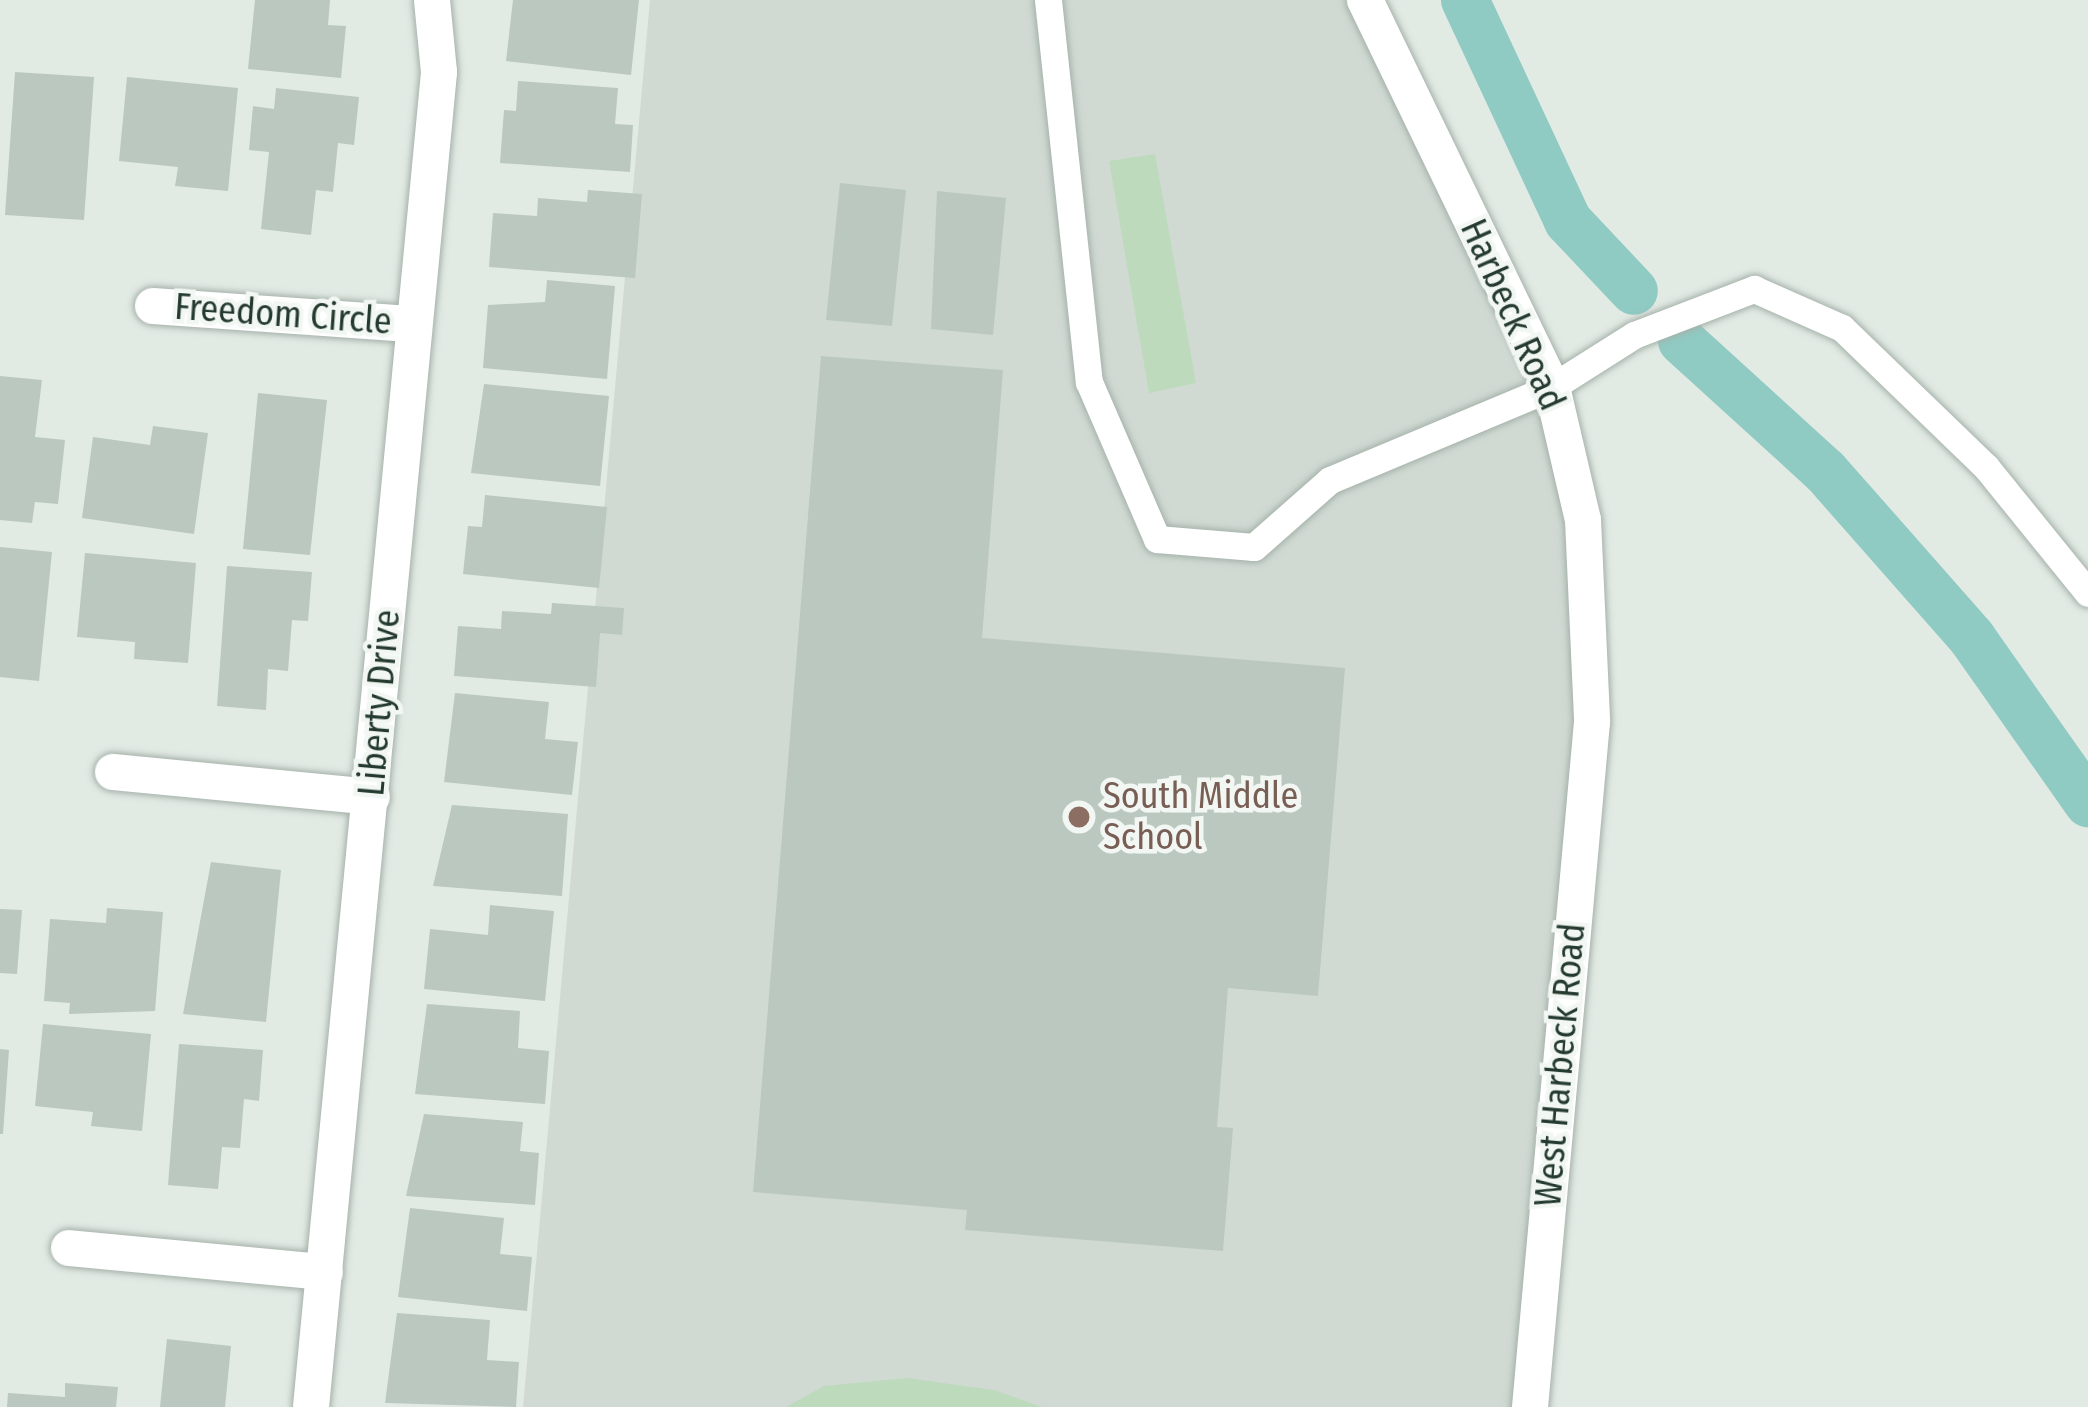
<!DOCTYPE html>
<html>
<head>
<meta charset="utf-8">
<style>
	body { margin:0 }
	#map { position:relative; width:2088px; height:1407px; overflow:hidden; background:#e2eae4; font-family:"Fira Sans Condensed",sans-serif }
	div>[style] { position:absolute }
	.built>* { inset:0; background:#d0dad3 }
	.green>* { inset:0; background:#bddabd }
	.canal>* { height:48px; margin:-24px; padding:0 24px; transform-origin:24px; border-radius:24px; background:#8fcac3 }
	.building>* { inset:0; background:#bac8bf }
	.roads { filter:drop-shadow(0 0 3px #a5b2aa) drop-shadow(0 0 3px #a5b2aa) }
	.service>* { height:27px; margin:-13.5px; padding:0 13.5px; transform-origin:13.5px; border-radius:13.5px; background:#fff }
	.minor>* { height:36px; margin:-18px; padding:0 18px; transform-origin:18px; border-radius:18px; background:#fff }
	.tertiary>* { height:36px; margin:-18px; padding:0 18px; transform-origin:18px; border-radius:18px; background:#fff }
	.dots>* { width:33px; height:33px; translate:-50% -50%; box-sizing:border-box; border:6px solid #f2f7f3; border-radius:50% }
	span { translate:-50% -50%; white-space:nowrap; text-align:center; line-height:1.15; -webkit-text-stroke:9px #f2f7f3; paint-order:stroke }
	.street-label { font-size:36px; color:#243a2e }
	.education-label { font-size:36px; color:#785e54 }
	.left { translate:0 -50%; text-align:left }
</style>
</head>
<body>
<div id="map">
	<div class="built">
		<div style="clip-path:polygon(650px 0,1365px 0,1552px 387px,1592px 631px,1531px 1407px,523px 1407px)"></div>
	</div>
	<div class="green">
		<div style="clip-path:polygon(1155px 154px,1196px 383px,1149px 393px,1109px 161px)"></div>
		<div style="clip-path:polygon(907px 1378px,994px 1390px,1042px 1407px,786px 1407px,824px 1386px)"></div>
	</div>
	<div class="canal">
		<div style="left:1465px;top:0;width:244px;rotate:65deg"></div>
		<div style="left:1568px;top:221px;width:96px;rotate:46.7deg"></div>
		<div style="left:1682px;top:341px;width:193px;rotate:42.3deg"></div>
		<div style="left:1825px;top:471px;width:222px;rotate:48.6deg"></div>
		<div style="left:1972px;top:638px;width:202px;rotate:54.9deg"></div>
	</div>
	<div class="building">
		<div style="clip-path:polygon(255px 0,330px 0,328px 25px,346px 26px,341px 78px,248px 69px)"></div>
		<div style="clip-path:polygon(513px 0,639px 0,631px 75px,506px 61px)"></div>
		<div style="clip-path:polygon(15px 72px,94px 77px,84px 220px,5px 215px)"></div>
		<div style="clip-path:polygon(127px 77px,238px 88px,228px 191px,175px 186px,178px 167px,119px 161px)"></div>
		<div style="clip-path:polygon(518px 81px,618px 88px,615px 124px,633px 125px,630px 172px,500px 163px,504px 110px,516px 111px)"></div>
		<div style="clip-path:polygon(276px 88px,359px 97px,354px 145px,338px 143px,333px 192px,316px 190px,311px 235px,261px 229px,269px 152px,249px 150px,253px 106px,274px 109px)"></div>
		<div style="clip-path:polygon(840px 183px,906px 190px,892px 326px,826px 320px)"></div>
		<div style="clip-path:polygon(588px 190px,642px 194px,635px 278px,489px 267px,493px 213px,537px 216px,538px 198px,587px 202px)"></div>
		<div style="clip-path:polygon(937px 191px,1006px 198px,993px 335px,931px 329px)"></div>
		<div style="clip-path:polygon(547px 280px,615px 286px,607px 379px,483px 368px,488px 305px,545px 302px)"></div>
		<div style="clip-path:polygon(821px 356px,1003px 370px,982px 638px,1345px 668px,1318px 996px,1228px 988px,1217px 1127px,1233px 1128px,1223px 1251px,965px 1230px,967px 1210px,753px 1192px)"></div>
		<div style="clip-path:polygon(0 376px,42px 380px,35px 437px,65px 440px,58px 504px,35px 502px,32px 523px,0 520px)"></div>
		<div style="clip-path:polygon(484px 384px,609px 396px,600px 486px,471px 473px)"></div>
		<div style="clip-path:polygon(258px 393px,327px 400px,310px 555px,243px 549px)"></div>
		<div style="clip-path:polygon(153px 426px,208px 433px,194px 534px,82px 518px,93px 437px,150px 445px)"></div>
		<div style="clip-path:polygon(485px 495px,607px 507px,599px 588px,463px 574px,468px 526px,482px 527px)"></div>
		<div style="clip-path:polygon(0 547px,52px 552px,39px 681px,0 677px)"></div>
		<div style="clip-path:polygon(85px 553px,196px 563px,188px 663px,134px 659px,135px 642px,77px 637px)"></div>
		<div style="clip-path:polygon(227px 566px,312px 572px,308px 621px,292px 620px,288px 671px,268px 669px,266px 710px,217px 706px)"></div>
		<div style="clip-path:polygon(552px 603px,624px 608px,622px 635px,600px 633px,596px 687px,454px 676px,458px 626px,501px 629px,502px 611px,551px 614px)"></div>
		<div style="clip-path:polygon(455px 693px,549px 702px,545px 739px,578px 742px,572px 795px,444px 782px)"></div>
		<div style="clip-path:polygon(452px 805px,568px 814px,562px 896px,433px 886px)"></div>
		<div style="clip-path:polygon(211px 862px,281px 870px,266px 1022px,183px 1014px)"></div>
		<div style="clip-path:polygon(490px 905px,554px 911px,545px 1001px,424px 989px,430px 929px,488px 935px)"></div>
		<div style="clip-path:polygon(107px 908px,163px 912px,155px 1011px,69px 1014px,70px 1003px,44px 1001px,50px 919px,106px 923px)"></div>
		<div style="clip-path:polygon(0 909px,22px 910px,17px 974px,0 973px)"></div>
		<div style="clip-path:polygon(427px 1004px,520px 1011px,518px 1048px,549px 1051px,545px 1104px,415px 1094px)"></div>
		<div style="clip-path:polygon(43px 1024px,151px 1034px,142px 1131px,91px 1126px,93px 1112px,35px 1106px)"></div>
		<div style="clip-path:polygon(179px 1044px,263px 1050px,259px 1101px,244px 1099px,240px 1148px,222px 1147px,218px 1189px,168px 1185px)"></div>
		<div style="clip-path:polygon(0 1049px,9px 1050px,3px 1134px,0 1134px)"></div>
		<div style="clip-path:polygon(424px 1114px,523px 1122px,520px 1151px,539px 1153px,535px 1205px,406px 1196px)"></div>
		<div style="clip-path:polygon(410px 1208px,504px 1218px,500px 1254px,532px 1257px,527px 1311px,398px 1297px)"></div>
		<div style="clip-path:polygon(397px 1313px,490px 1320px,487px 1360px,519px 1362px,516px 1407px,385px 1403px)"></div>
		<div style="clip-path:polygon(167px 1339px,231px 1346px,225px 1407px,160px 1407px)"></div>
		<div style="clip-path:polygon(65px 1383px,118px 1387px,116px 1407px,7px 1407px,8px 1393px,65px 1397px)"></div>
	</div>
	<div class="roads">
		<div class="service">
			<div style="left:1048px;top:0;width:384px;rotate:83.9deg"></div>
			<div style="left:1089px;top:382px;width:171px;rotate:66.6deg"></div>
			<div style="left:1157px;top:539px;width:97px;rotate:4.7deg"></div>
			<div style="left:1254px;top:547px;width:101px;rotate:-41.4deg"></div>
			<div style="left:1330px;top:480px;width:241px;rotate:-22.7deg"></div>
			<div style="left:1552px;top:387px;width:97px;rotate:-32.4deg"></div>
			<div style="left:1634px;top:335px;width:129px;rotate:-21deg"></div>
			<div style="left:1754px;top:289px;width:96px;rotate:23.9deg"></div>
			<div style="left:1842px;top:328px;width:200px;rotate:44deg"></div>
			<div style="left:1986px;top:467px;width:162px;rotate:51deg"></div>
		</div>
		<div class="minor">
			<div style="left:153px;top:306px;width:261px;rotate:4deg"></div>
			<div style="left:113px;top:772px;width:260px;rotate:5.5deg"></div>
			<div style="left:69px;top:1248px;width:257px;rotate:5.4deg"></div>
			<div style="left:311px;top:1407px;width:1341px;rotate:-84.52deg"></div>
			<div style="left:439px;top:72px;width:72px;rotate:-95.6deg"></div>
		</div>
		<div class="tertiary">
			<div style="left:1365px;top:0;width:430px;rotate:64.2deg"></div>
			<div style="left:1552px;top:387px;width:137px;rotate:76.9deg"></div>
			<div style="left:1583px;top:520px;width:202px;rotate:87.4deg"></div>
			<div style="left:1592px;top:722px;width:688px;rotate:95.17deg"></div>
		</div>
	</div>
	<div class="dots">
		<div style="left:1079px;top:817px;background:#8d6e63"></div>
	</div>
	<div class="street-label">
		<span style="left:283px;top:315px;rotate:4deg">Freedom Circle</span>
		<span style="left:1512px;top:315px;rotate:66deg">Harbeck Road</span>
		<span style="left:380px;top:703px;rotate:-85deg">Liberty Drive</span>
		<span style="left:1561px;top:1065px;rotate:-85deg">West Harbeck Road</span>
	</div>
	<div class="education-label">
		<span class="left" style="left:1103px;top:817px">South Middle<br>School</span>
	</div>
</div>
</body>
</html>
